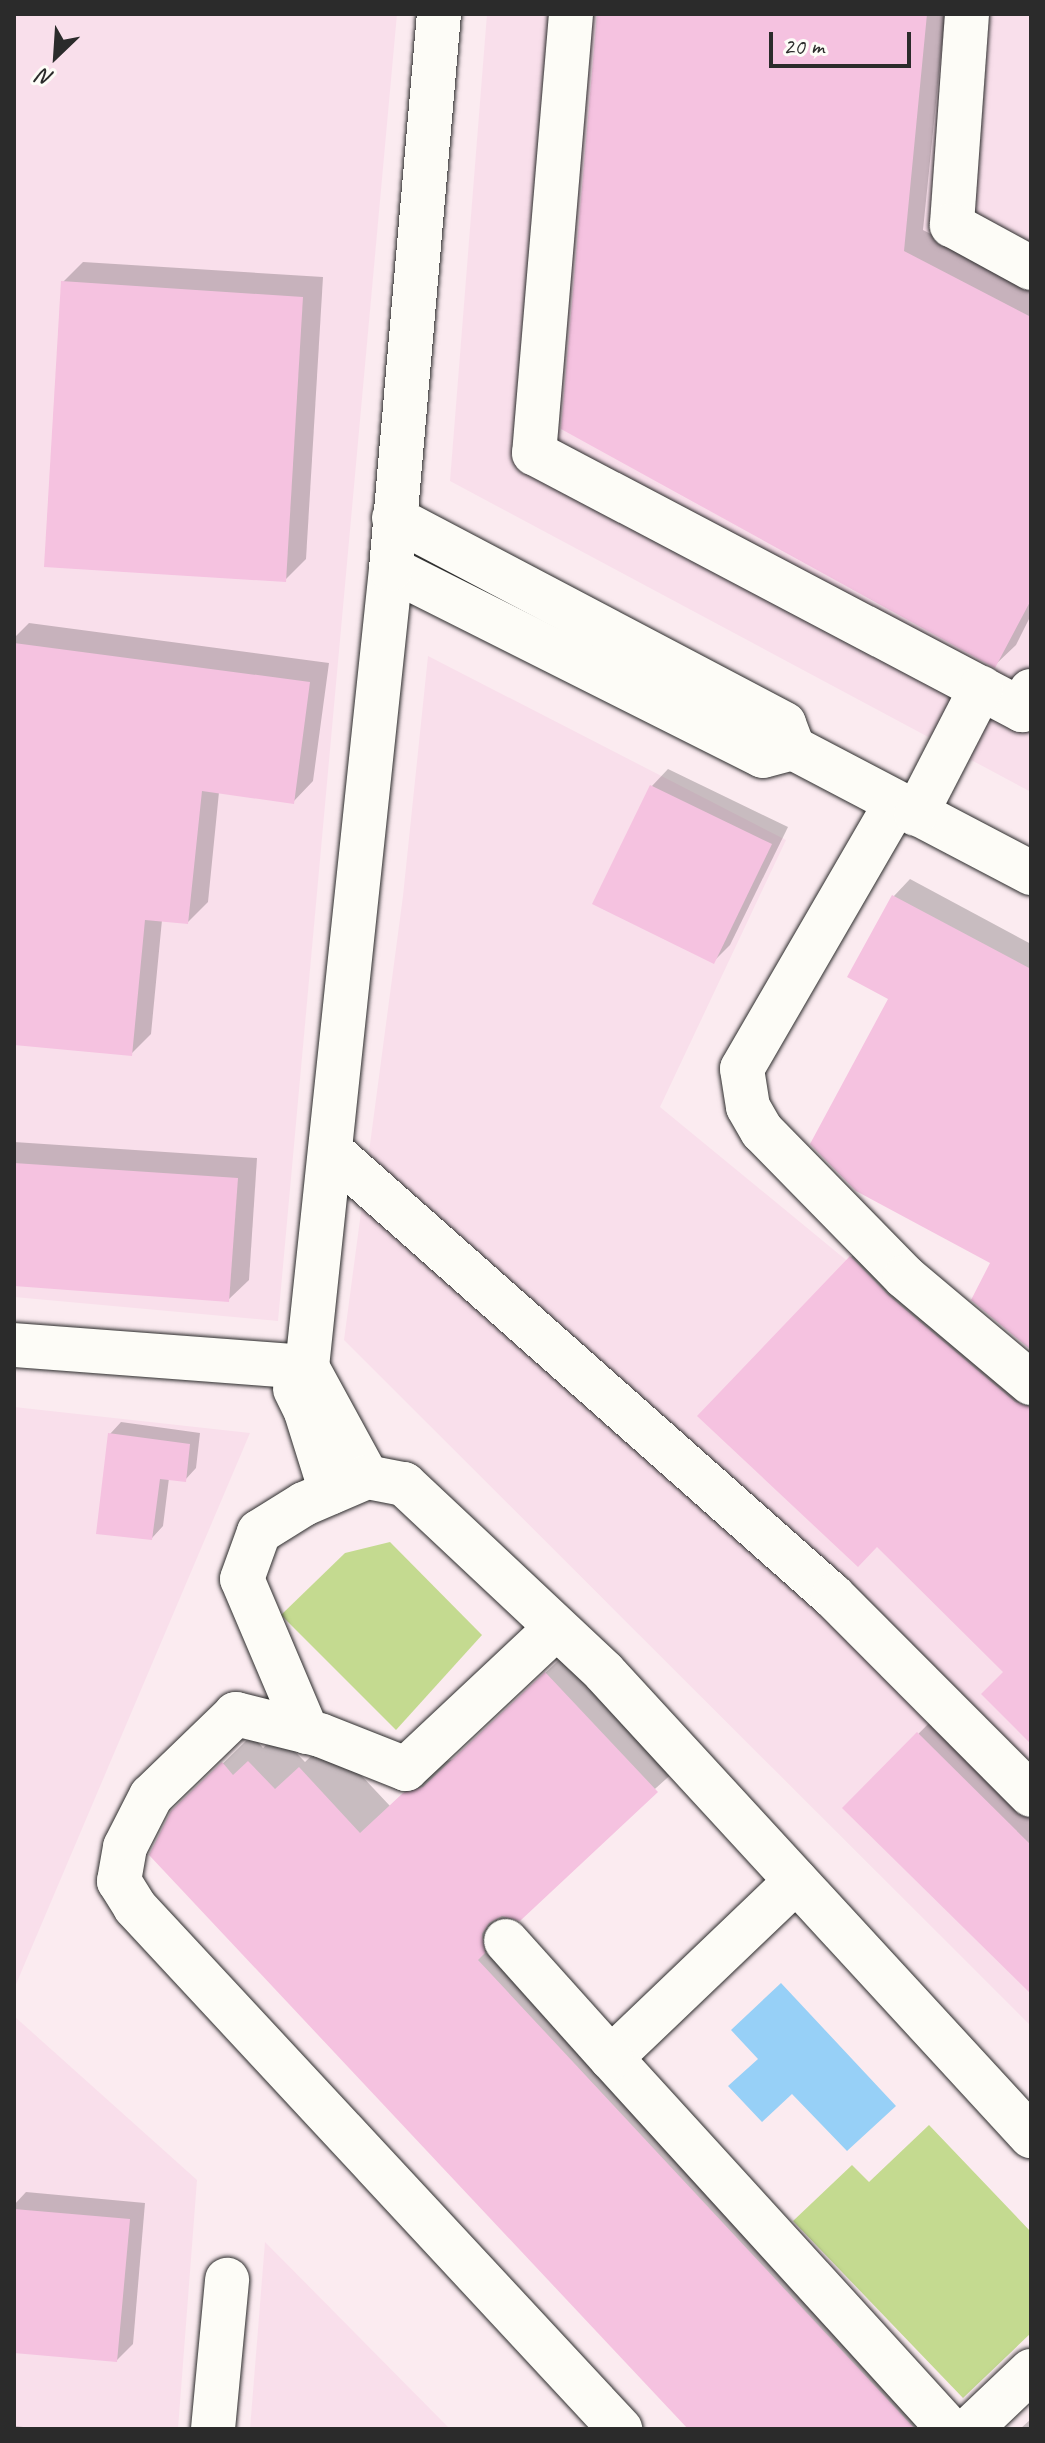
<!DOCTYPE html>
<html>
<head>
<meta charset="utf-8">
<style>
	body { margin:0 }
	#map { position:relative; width:1045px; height:2443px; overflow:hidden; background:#fbebf0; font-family:Caveat,sans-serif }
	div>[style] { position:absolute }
	.built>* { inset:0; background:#f9dfeb }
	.green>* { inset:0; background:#c4da90 }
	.water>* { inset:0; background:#97d0f7 }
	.shadow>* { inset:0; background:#0003 }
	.building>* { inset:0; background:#f5c2e0 }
	.roads { filter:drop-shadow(0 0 2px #2b2b2b) drop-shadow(0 0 2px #2b2b2b) }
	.minor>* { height:44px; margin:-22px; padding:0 22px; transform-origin:22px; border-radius:22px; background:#fdfcf7 }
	span { translate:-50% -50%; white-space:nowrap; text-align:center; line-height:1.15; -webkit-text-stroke:7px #fdfcf7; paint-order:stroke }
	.frame { position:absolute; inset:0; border:16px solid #2b2b2b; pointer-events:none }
	.north { position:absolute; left:16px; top:16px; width:80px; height:80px; -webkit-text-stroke:6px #fdfcf7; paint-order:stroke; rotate:205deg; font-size:22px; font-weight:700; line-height:32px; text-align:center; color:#2b2b2b }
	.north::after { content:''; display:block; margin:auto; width:28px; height:36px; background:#2b2b2b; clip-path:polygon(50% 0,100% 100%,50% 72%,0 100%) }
	.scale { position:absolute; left:769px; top:32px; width:142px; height:36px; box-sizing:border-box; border:4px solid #2b2b2b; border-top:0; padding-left:10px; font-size:24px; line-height:28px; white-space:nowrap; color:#2b2b2b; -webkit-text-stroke:6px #fdfcf7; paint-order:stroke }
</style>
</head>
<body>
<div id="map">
	<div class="built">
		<div style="clip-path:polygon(14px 14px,397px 14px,278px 1321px,14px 1297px)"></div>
		<div style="clip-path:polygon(487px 14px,1031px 14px,1031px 792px,450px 481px)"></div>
		<div style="clip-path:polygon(428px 656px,786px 840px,660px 1107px,1031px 1412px,1031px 2026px,344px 1340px,403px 896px)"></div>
		<div style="clip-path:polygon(14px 1407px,250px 1433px,14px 1989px)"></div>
		<div style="clip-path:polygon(14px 2016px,197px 2180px,178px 2429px,14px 2429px)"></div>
		<div style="clip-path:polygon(265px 2242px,450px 2429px,250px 2429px)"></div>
	</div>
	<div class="green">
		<div style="clip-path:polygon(390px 1542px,482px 1635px,396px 1730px,281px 1615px,345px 1553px)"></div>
		<div style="clip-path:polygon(929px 2125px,1031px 2232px,1031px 2333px,963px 2398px,793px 2221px,852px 2165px,869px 2182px)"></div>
	</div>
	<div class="water">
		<div style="clip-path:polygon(781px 1983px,896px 2106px,847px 2151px,792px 2094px,762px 2122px,728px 2086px,758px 2059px,731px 2030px)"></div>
	</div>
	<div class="shadow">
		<div style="clip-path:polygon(599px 14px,945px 14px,923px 230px,1031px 286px,1031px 615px,1016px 645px,995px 665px)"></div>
		<div style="clip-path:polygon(83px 262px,323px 277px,306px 559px,285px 580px,63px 282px)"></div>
		<div style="clip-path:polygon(29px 623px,329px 663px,313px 781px,293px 802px,219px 792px,208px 902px,188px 922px,162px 920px,151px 1034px,131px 1054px,14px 1043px,14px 638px)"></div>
		<div style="clip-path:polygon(668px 769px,788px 827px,730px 945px,714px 961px,652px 786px)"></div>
		<div style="clip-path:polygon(910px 879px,1031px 944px,1031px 1348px,993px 1262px,890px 998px,894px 896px)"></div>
		<div style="clip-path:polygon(14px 1142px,257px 1158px,249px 1280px,228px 1300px,14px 1285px)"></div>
		<div style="clip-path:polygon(870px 1238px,1031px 1380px,1031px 1741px,851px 1257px)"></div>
		<div style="clip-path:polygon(121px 1422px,200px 1433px,196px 1468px,185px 1480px,169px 1478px,163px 1526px,152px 1538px,110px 1434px)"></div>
		<div style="clip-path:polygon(575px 1645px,685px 1762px,512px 1917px,513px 1923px,971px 2429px,691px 2429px,203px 1783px,252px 1735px,263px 1748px,278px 1734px,305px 1762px,328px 1740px,390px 1806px,434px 1765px,454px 1759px)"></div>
		<div style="clip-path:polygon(939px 1713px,1031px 1804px,1031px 1991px,845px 1808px)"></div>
		<div style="clip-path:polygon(26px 2192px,145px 2203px,133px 2344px,117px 2360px,14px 2351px,14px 2205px)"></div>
		<div style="clip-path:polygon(1031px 2419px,1031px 2429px,1020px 2429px)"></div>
		<div style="clip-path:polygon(14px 2426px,42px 2429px,14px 2429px)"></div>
	</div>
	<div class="building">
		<div style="clip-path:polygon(597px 14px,927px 14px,904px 251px,1031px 317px,1031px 600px,995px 668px,561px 429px)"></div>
		<div style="clip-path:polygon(61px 281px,303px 297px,286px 582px,44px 567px)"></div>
		<div style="clip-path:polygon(14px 643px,310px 682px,294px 804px,202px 791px,188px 924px,145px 920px,132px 1056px,14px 1045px)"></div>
		<div style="clip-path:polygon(650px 785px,772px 844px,714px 964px,592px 904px)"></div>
		<div style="clip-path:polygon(892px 895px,1031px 969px,1031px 1350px,971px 1300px,990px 1263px,856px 1191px,810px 1144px,888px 999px,847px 977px)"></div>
		<div style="clip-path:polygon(14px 1163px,238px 1178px,229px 1302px,14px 1286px)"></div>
		<div style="clip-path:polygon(850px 1256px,889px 1296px,1015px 1402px,1031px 1407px,1031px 1744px,981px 1694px,1003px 1672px,877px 1547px,858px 1567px,697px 1416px)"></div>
		<div style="clip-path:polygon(108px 1433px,190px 1444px,186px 1482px,160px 1479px,152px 1540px,96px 1534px)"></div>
		<div style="clip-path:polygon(545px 1672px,658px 1792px,520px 1921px,502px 1916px,489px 1923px,482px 1934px,485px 1953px,478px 1960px,915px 2429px,688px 2429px,149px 1855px,171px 1811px,222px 1762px,233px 1775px,248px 1761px,275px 1789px,299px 1767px,360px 1833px,403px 1793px,423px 1787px)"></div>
		<div style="clip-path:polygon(917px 1732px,1031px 1845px,1031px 1994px,842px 1808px)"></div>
		<div style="clip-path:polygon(14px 2209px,130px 2219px,117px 2362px,14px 2353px)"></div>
	</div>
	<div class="roads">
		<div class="minor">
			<div style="left:571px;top:14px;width:441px;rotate:94.8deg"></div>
			<div style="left:534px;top:453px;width:552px;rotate:27.77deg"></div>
			<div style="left:1022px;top:710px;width:21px;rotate:-65deg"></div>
			<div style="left:967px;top:14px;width:212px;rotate:94.1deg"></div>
			<div style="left:952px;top:225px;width:90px;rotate:28.6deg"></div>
			<div style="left:394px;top:518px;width:441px;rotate:27.8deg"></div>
			<div style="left:784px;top:724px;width:26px;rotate:69deg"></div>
			<div style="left:793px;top:748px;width:269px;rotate:27.7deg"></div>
			<div style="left:391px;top:569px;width:416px;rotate:26.7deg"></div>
			<div style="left:763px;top:756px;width:31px;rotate:-15deg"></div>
			<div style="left:896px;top:803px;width:307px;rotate:120.1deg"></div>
			<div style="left:742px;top:1069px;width:38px;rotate:81deg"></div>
			<div style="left:748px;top:1107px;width:28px;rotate:60deg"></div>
			<div style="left:762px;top:1131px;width:204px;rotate:45.6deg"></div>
			<div style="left:905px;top:1277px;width:165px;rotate:40.1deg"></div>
			<div style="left:916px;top:814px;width:142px;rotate:-62.7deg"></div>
			<div style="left:331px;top:1151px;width:671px;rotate:41.56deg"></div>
			<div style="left:833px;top:1596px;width:281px;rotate:45.1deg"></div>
			<div style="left:14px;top:1345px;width:294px;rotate:4.3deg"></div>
			<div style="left:295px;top:1389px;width:25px;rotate:64deg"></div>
			<div style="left:306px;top:1412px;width:84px;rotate:72.6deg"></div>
			<div style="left:367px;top:1477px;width:125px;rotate:-118.6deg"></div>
			<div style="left:307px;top:1367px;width:802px;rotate:-83.99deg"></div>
			<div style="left:391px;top:569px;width:557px;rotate:-85.06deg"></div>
			<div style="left:556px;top:1628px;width:206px;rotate:136.8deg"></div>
			<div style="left:406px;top:1769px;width:92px;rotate:-158.4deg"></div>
			<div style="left:320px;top:1735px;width:87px;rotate:-166deg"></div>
			<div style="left:236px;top:1714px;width:118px;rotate:136deg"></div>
			<div style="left:151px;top:1796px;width:57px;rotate:117deg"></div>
			<div style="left:125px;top:1847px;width:35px;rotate:100deg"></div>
			<div style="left:119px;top:1881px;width:31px;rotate:58deg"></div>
			<div style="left:135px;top:1907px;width:713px;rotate:47.1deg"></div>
			<div style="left:307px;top:1732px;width:166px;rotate:-113deg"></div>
			<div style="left:242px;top:1579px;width:50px;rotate:-70.1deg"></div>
			<div style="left:259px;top:1532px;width:53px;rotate:-31.9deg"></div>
			<div style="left:304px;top:1504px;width:69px;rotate:-23.2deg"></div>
			<div style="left:367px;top:1477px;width:38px;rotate:11deg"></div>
			<div style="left:404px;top:1484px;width:274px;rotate:43.2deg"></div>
			<div style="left:604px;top:1672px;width:631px;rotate:47.38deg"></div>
			<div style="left:796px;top:1881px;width:256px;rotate:136.3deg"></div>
			<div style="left:611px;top:2058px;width:502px;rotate:47.66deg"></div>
			<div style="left:506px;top:1941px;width:157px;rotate:48.1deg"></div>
			<div style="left:213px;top:2429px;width:150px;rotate:-84.6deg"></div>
			<div style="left:970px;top:2429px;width:84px;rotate:-43.6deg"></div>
		</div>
	</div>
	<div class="frame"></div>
	<div class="north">N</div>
	<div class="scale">20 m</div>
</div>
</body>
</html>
